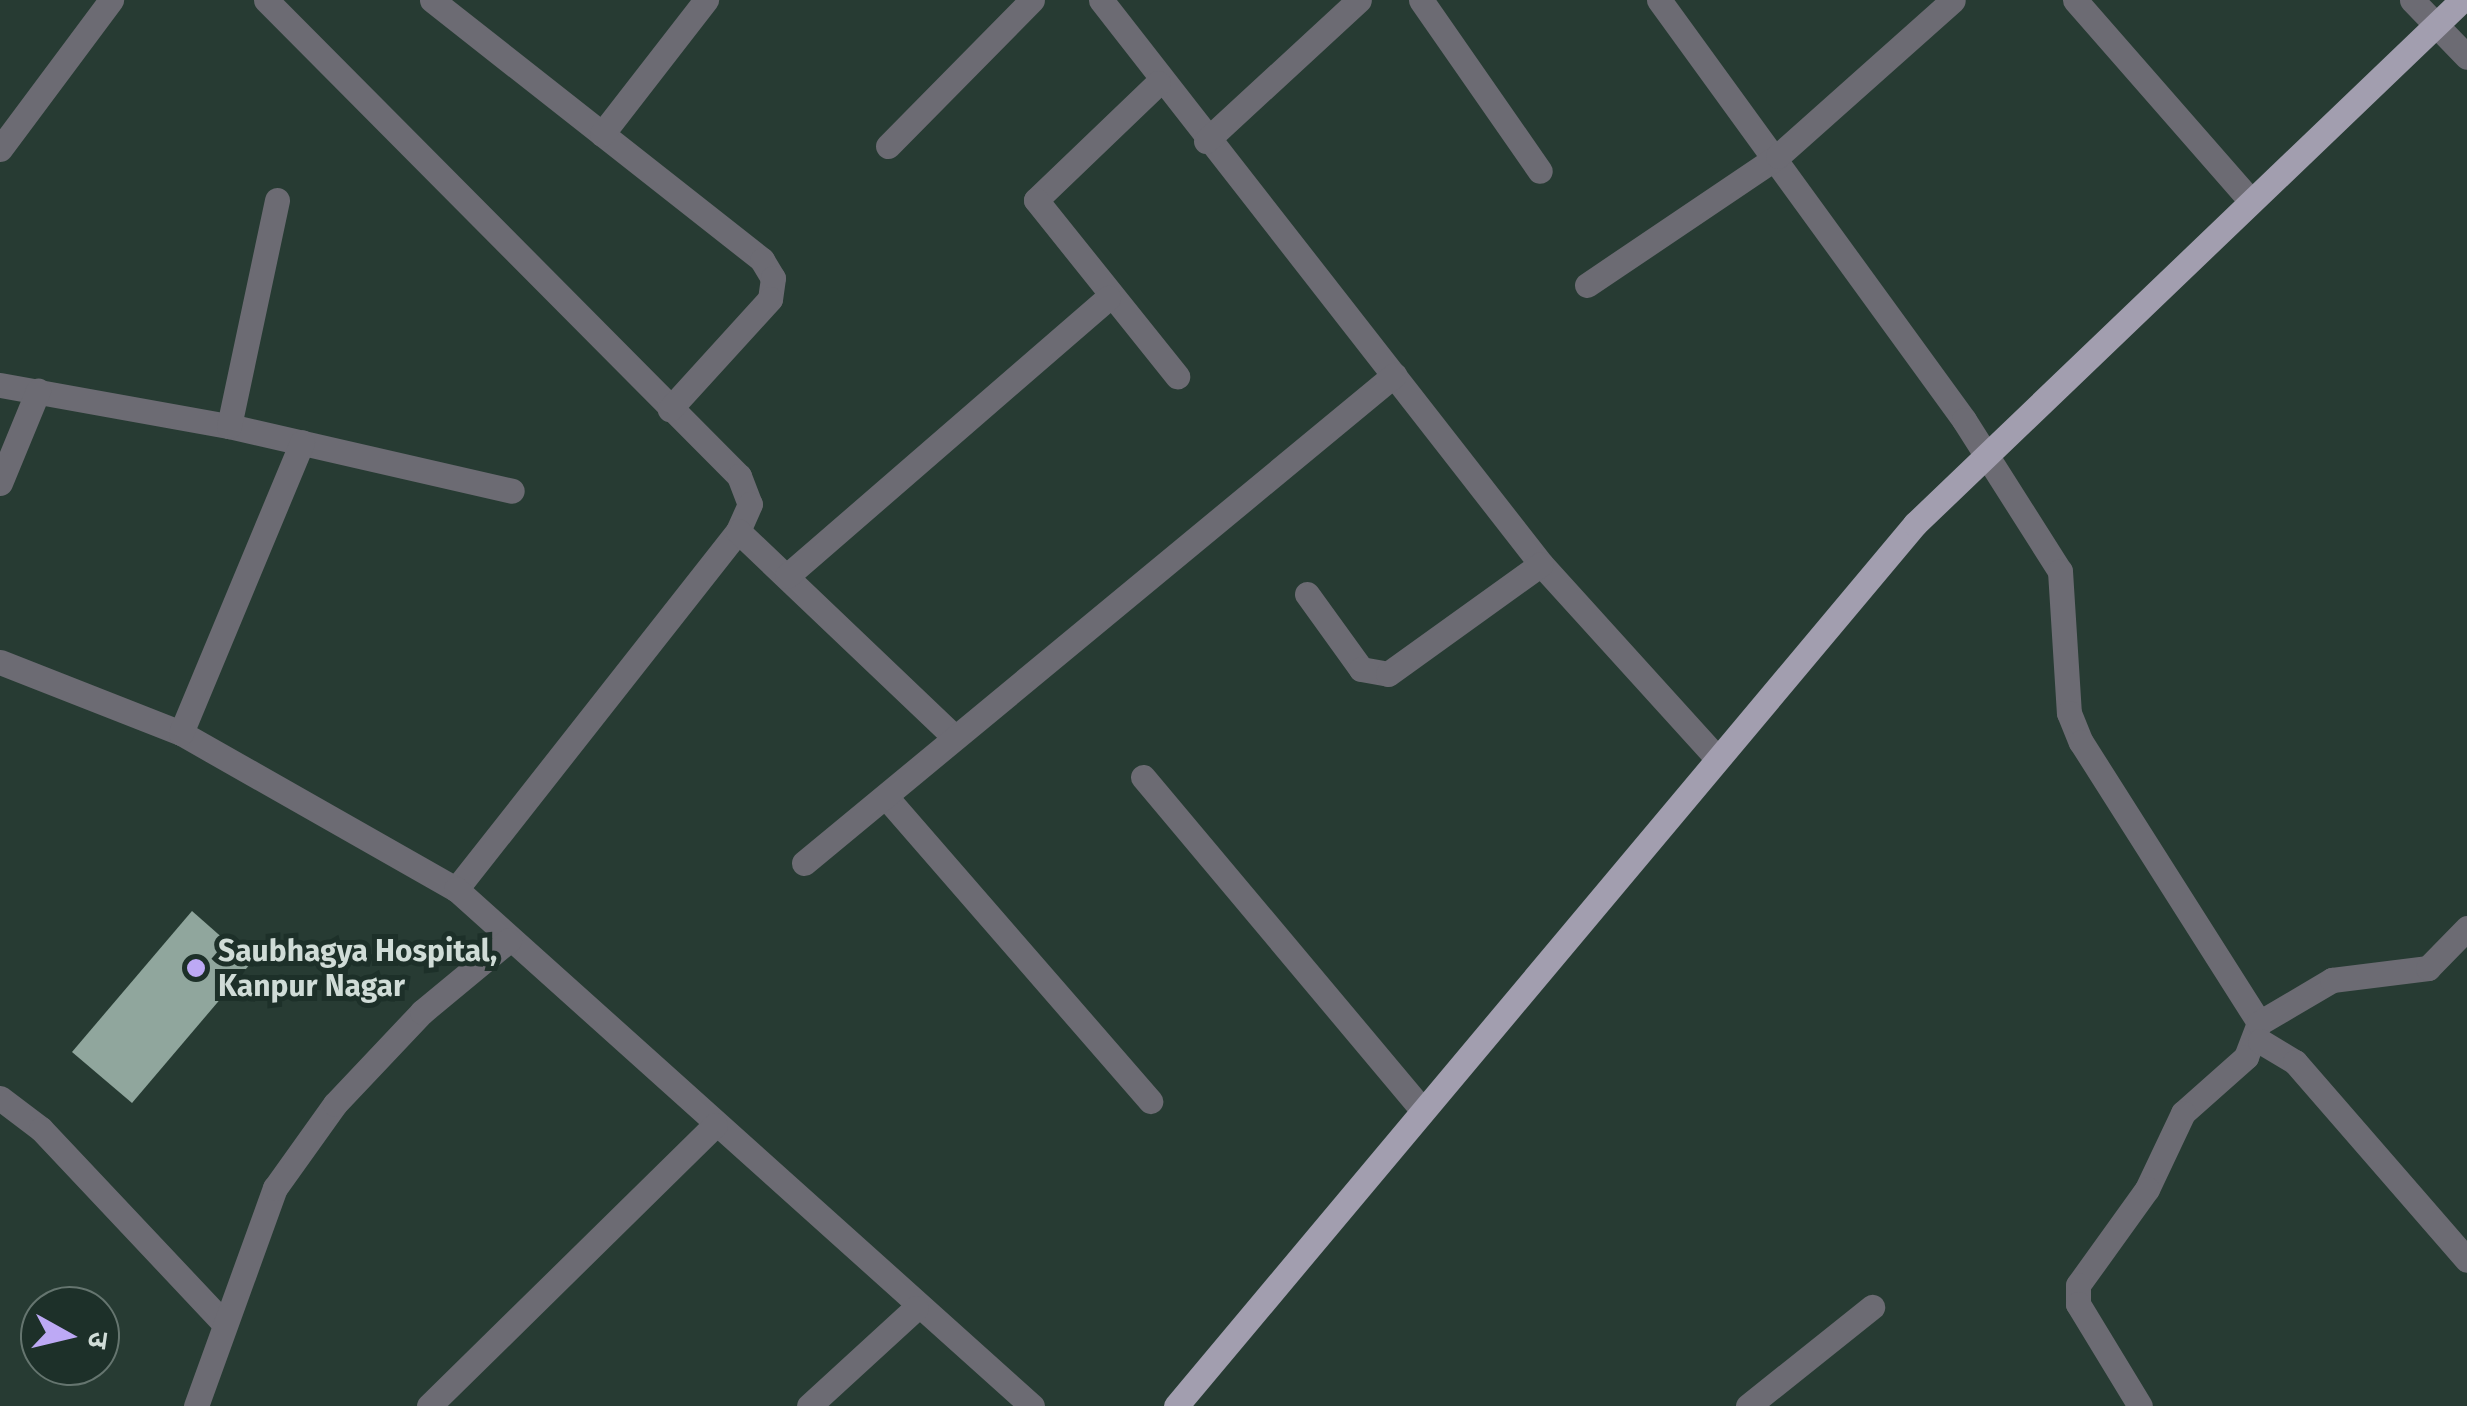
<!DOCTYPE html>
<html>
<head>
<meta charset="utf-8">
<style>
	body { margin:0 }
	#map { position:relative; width:2467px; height:1406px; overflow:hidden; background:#273b33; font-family:"Fira Sans","Noto Sans Devanagari",sans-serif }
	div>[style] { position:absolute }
	.building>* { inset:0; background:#90a69d }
	.minor>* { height:25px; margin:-12.5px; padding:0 12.5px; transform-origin:12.5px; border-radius:12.5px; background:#6c6b73 }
	.major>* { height:25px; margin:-12.5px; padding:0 12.5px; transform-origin:12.5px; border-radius:12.5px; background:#a29eaf }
	.dots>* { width:28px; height:28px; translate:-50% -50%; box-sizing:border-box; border:5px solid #1d3029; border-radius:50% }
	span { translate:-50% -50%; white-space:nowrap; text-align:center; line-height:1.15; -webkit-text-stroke:10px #1d3029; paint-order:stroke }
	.poi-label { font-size:30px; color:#d0dcd7; font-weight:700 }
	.left { translate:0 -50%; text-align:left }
	.north { position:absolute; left:20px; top:1286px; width:100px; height:100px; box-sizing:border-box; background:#1d3029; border:2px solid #65756f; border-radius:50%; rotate:98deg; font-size:28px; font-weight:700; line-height:40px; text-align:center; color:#d0dcd7 }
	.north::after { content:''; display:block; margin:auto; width:35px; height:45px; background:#bda9f5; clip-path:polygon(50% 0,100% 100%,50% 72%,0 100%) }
</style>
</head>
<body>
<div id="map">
	<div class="building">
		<div style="clip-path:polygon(192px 911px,251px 963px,132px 1103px,72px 1052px)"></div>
	</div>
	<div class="minor">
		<div style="left:266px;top:0;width:671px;rotate:45.18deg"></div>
		<div style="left:739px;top:476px;width:30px;rotate:69deg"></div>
		<div style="left:750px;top:504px;width:30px;rotate:114deg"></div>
		<div style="left:738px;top:531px;width:456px;rotate:128.2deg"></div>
		<div style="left:432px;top:0;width:420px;rotate:38.2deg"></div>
		<div style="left:762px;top:260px;width:21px;rotate:59deg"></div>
		<div style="left:773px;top:278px;width:21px;rotate:98deg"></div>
		<div style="left:770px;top:299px;width:149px;rotate:132.3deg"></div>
		<div style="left:1101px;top:0;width:715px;rotate:52.04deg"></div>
		<div style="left:1541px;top:564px;width:258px;rotate:47.8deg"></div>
		<div style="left:1421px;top:0;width:208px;rotate:55.2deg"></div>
		<div style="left:1659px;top:0;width:519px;rotate:54.01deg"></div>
		<div style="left:1964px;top:420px;width:179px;rotate:57.6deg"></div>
		<div style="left:2060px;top:571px;width:142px;rotate:86.4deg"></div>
		<div style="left:2069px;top:713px;width:31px;rotate:68deg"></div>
		<div style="left:2081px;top:742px;width:333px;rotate:57.6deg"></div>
		<div style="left:2259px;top:1023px;width:36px;rotate:111deg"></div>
		<div style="left:2246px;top:1057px;width:84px;rotate:138.4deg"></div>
		<div style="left:2183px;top:1113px;width:84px;rotate:115.3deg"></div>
		<div style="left:2147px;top:1189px;width:118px;rotate:125.7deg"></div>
		<div style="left:2078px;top:1285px;width:19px;rotate:90deg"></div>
		<div style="left:2078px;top:1304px;width:119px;rotate:58.7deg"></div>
		<div style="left:2075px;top:0;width:267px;rotate:48.8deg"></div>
		<div style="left:2412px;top:0;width:79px;rotate:46deg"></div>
		<div style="left:1158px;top:83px;width:169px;rotate:136.2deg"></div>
		<div style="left:1036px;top:200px;width:226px;rotate:51.3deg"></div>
		<div style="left:602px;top:134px;width:170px;rotate:-52.2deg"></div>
		<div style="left:1206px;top:141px;width:208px;rotate:-42.7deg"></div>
		<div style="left:888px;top:146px;width:205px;rotate:-45.4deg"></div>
		<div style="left:0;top:149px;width:186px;rotate:-53.3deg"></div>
		<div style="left:1587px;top:285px;width:230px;rotate:-34deg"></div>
		<div style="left:1778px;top:156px;width:234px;rotate:-41.7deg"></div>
		<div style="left:0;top:385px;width:233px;rotate:10.2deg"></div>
		<div style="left:229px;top:426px;width:290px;rotate:12.9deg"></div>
		<div style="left:229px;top:426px;width:231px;rotate:-78deg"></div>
		<div style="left:0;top:483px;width:100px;rotate:-67.6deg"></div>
		<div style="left:738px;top:531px;width:298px;rotate:43.6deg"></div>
		<div style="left:787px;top:576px;width:425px;rotate:-40.9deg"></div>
		<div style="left:1307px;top:594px;width:92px;rotate:54.2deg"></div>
		<div style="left:1361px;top:669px;width:27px;rotate:10deg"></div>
		<div style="left:1388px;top:674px;width:188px;rotate:-35.7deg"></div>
		<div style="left:0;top:662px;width:194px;rotate:21.4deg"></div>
		<div style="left:181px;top:733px;width:316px;rotate:29.6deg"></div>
		<div style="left:456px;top:889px;width:774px;rotate:41.91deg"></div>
		<div style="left:181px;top:733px;width:315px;rotate:-67.4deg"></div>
		<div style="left:1143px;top:777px;width:431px;rotate:50deg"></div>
		<div style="left:886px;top:797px;width:403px;rotate:49deg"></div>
		<div style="left:804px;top:863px;width:766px;rotate:-39.59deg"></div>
		<div style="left:2259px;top:1023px;width:85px;rotate:-30.5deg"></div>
		<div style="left:2332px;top:980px;width:97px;rotate:-7.1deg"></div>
		<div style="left:2428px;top:968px;width:56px;rotate:-45.7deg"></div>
		<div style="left:2260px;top:1041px;width:41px;rotate:31deg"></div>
		<div style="left:2295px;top:1062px;width:262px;rotate:49deg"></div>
		<div style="left:0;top:1098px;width:51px;rotate:37.1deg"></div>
		<div style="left:41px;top:1129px;width:267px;rotate:46.7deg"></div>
		<div style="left:196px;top:1406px;width:232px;rotate:-70.1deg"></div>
		<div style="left:275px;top:1188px;width:103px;rotate:-54.5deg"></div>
		<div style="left:335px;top:1104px;width:127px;rotate:-46.6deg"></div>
		<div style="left:422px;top:1012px;width:113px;rotate:-39.6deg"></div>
		<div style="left:429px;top:1406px;width:401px;rotate:-44.5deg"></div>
		<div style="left:809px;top:1406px;width:145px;rotate:-42.5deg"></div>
		<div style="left:1748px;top:1406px;width:159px;rotate:-38.6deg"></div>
	</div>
	<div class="major">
		<div style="left:1176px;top:1406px;width:1151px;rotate:-50.04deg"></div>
		<div style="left:1915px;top:524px;width:757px;rotate:-43.77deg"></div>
	</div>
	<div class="dots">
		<div style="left:196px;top:968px;background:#bda9f5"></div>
	</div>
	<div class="poi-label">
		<span class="left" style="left:218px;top:968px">Saubhagya Hospital,<br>Kanpur Nagar</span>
	</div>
	<div class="north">उ</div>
</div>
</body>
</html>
